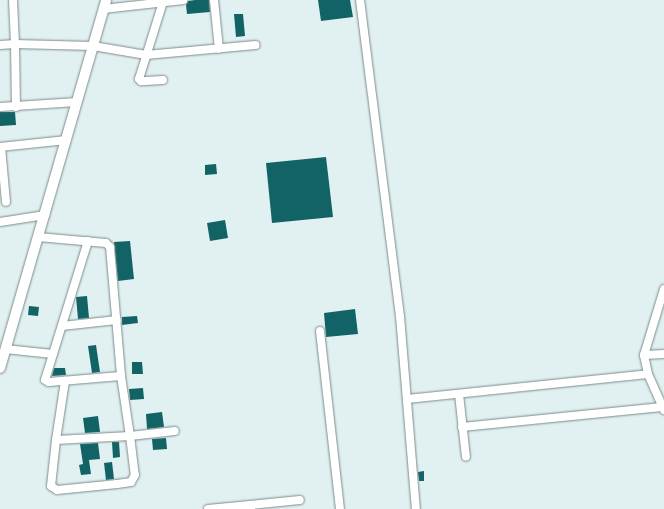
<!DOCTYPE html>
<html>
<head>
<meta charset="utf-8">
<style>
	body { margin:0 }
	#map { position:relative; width:664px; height:509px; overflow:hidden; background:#e1f1f2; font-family:Bitter,serif }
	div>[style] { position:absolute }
	.building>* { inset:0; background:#126366 }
	.roads { filter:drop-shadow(0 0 1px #7c8a8a) drop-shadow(0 0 1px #7c8a8a) }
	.minor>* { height:8px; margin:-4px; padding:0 4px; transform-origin:4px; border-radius:4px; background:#fff }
	.tertiary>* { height:10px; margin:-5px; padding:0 5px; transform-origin:5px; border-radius:5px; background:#fff }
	span { translate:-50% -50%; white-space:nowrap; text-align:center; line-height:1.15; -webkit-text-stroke:4px #f1fefe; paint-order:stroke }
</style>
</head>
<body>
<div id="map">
	<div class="building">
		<div style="clip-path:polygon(195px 0,209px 0,210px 12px,187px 14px,186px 5px,188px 1px)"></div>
		<div style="clip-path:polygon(318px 0,350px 0,353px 17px,321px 21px)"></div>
		<div style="clip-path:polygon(234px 14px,243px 14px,245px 36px,236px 37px)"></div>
		<div style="clip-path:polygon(0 112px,15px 112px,16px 125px,0 126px)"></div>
		<div style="clip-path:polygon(326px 157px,333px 217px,272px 223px,266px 163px)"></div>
		<div style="clip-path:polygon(216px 164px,217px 174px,205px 175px,205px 165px)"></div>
		<div style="clip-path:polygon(225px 220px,228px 238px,210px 241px,207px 223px)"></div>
		<div style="clip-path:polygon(130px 241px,134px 279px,118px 281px,114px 242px)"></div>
		<div style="clip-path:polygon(87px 296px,89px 318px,78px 319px,76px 297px)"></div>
		<div style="clip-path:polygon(29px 306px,39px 307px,38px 316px,28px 315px)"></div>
		<div style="clip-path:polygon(355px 309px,358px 334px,326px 337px,324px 313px)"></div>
		<div style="clip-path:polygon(137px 316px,138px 323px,122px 325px,122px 317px)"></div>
		<div style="clip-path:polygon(96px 345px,100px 372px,92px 373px,88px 346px)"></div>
		<div style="clip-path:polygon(132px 362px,142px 362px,143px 374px,132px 374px)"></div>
		<div style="clip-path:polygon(54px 368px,65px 368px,66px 375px,52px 376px)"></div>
		<div style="clip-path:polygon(143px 388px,144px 399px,130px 400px,129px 389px)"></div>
		<div style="clip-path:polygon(162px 412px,164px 427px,147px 429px,146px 414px)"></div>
		<div style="clip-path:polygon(98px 416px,100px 432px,85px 433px,83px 418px)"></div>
		<div style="clip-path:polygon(166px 438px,167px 449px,153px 450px,152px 439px)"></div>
		<div style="clip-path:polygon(112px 442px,119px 442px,120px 457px,113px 458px)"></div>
		<div style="clip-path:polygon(98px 443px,100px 459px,89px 460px,91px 474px,81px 475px,79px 465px,83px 464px,80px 444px)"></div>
		<div style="clip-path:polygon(112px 462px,114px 479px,106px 480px,104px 463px)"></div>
		<div style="clip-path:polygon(424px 471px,424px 481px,419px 481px,418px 472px)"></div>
	</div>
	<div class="roads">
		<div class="minor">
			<div style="left:13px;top:0;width:44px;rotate:87.4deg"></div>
			<div style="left:15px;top:44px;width:78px;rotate:1.5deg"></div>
			<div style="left:93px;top:46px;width:54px;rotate:9.6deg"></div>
			<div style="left:146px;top:55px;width:110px;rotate:-5.2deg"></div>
			<div style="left:214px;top:0;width:49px;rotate:84.2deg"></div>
			<div style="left:360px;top:0;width:319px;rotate:82.8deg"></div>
			<div style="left:400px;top:316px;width:194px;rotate:85.3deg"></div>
			<div style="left:103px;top:9px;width:81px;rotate:-6.4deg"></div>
			<div style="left:0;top:45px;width:15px;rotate:-4deg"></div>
			<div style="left:15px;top:44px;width:63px;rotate:89.1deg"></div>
			<div style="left:163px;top:80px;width:22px;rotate:177deg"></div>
			<div style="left:141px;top:81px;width:3px;rotate:-135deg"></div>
			<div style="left:139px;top:79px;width:81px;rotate:-72.7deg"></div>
			<div style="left:0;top:107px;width:77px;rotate:-3.7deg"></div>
			<div style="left:0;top:147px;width:67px;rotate:-6deg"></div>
			<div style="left:1px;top:147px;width:55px;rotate:84.8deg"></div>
			<div style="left:0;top:222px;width:46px;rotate:-8.8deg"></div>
			<div style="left:38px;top:237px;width:68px;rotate:5deg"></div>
			<div style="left:106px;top:243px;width:6px;rotate:45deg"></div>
			<div style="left:110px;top:247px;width:129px;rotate:85.1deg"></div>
			<div style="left:121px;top:376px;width:61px;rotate:81.5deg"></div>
			<div style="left:130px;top:436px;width:39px;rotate:83deg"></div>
			<div style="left:135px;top:475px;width:8px;rotate:120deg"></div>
			<div style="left:131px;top:482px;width:14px;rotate:172deg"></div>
			<div style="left:117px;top:484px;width:60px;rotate:174.3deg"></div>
			<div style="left:57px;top:490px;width:7px;rotate:-146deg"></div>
			<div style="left:51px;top:486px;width:46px;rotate:-83.8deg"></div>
			<div style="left:56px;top:440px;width:74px;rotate:-3.1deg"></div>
			<div style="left:130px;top:436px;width:45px;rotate:-6.3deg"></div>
			<div style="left:88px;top:241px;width:145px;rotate:107.2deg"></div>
			<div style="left:45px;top:380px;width:4px;rotate:27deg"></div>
			<div style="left:49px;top:382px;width:72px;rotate:-4.8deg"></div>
			<div style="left:62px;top:326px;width:55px;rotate:-6.2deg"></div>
			<div style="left:320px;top:331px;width:179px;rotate:83.6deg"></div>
			<div style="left:5px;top:349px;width:48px;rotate:5.9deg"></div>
			<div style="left:644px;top:355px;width:20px;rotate:-3deg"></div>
			<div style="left:459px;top:394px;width:63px;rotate:83.7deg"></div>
			<div style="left:407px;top:399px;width:242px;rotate:-5.9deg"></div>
			<div style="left:664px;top:410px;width:39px;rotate:-114deg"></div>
			<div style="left:648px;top:374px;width:19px;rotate:-102deg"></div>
			<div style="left:644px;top:355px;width:69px;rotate:-73.1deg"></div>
			<div style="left:462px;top:427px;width:201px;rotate:-5.7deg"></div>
			<div style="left:56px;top:440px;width:60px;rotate:-81.3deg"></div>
			<div style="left:250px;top:505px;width:50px;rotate:-5.7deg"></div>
			<div style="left:208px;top:509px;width:42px;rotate:-5.4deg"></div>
			<div style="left:250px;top:505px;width:4px;rotate:76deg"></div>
		</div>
		<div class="tertiary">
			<div style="left:0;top:368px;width:383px;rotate:-73.9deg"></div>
		</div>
	</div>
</div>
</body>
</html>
